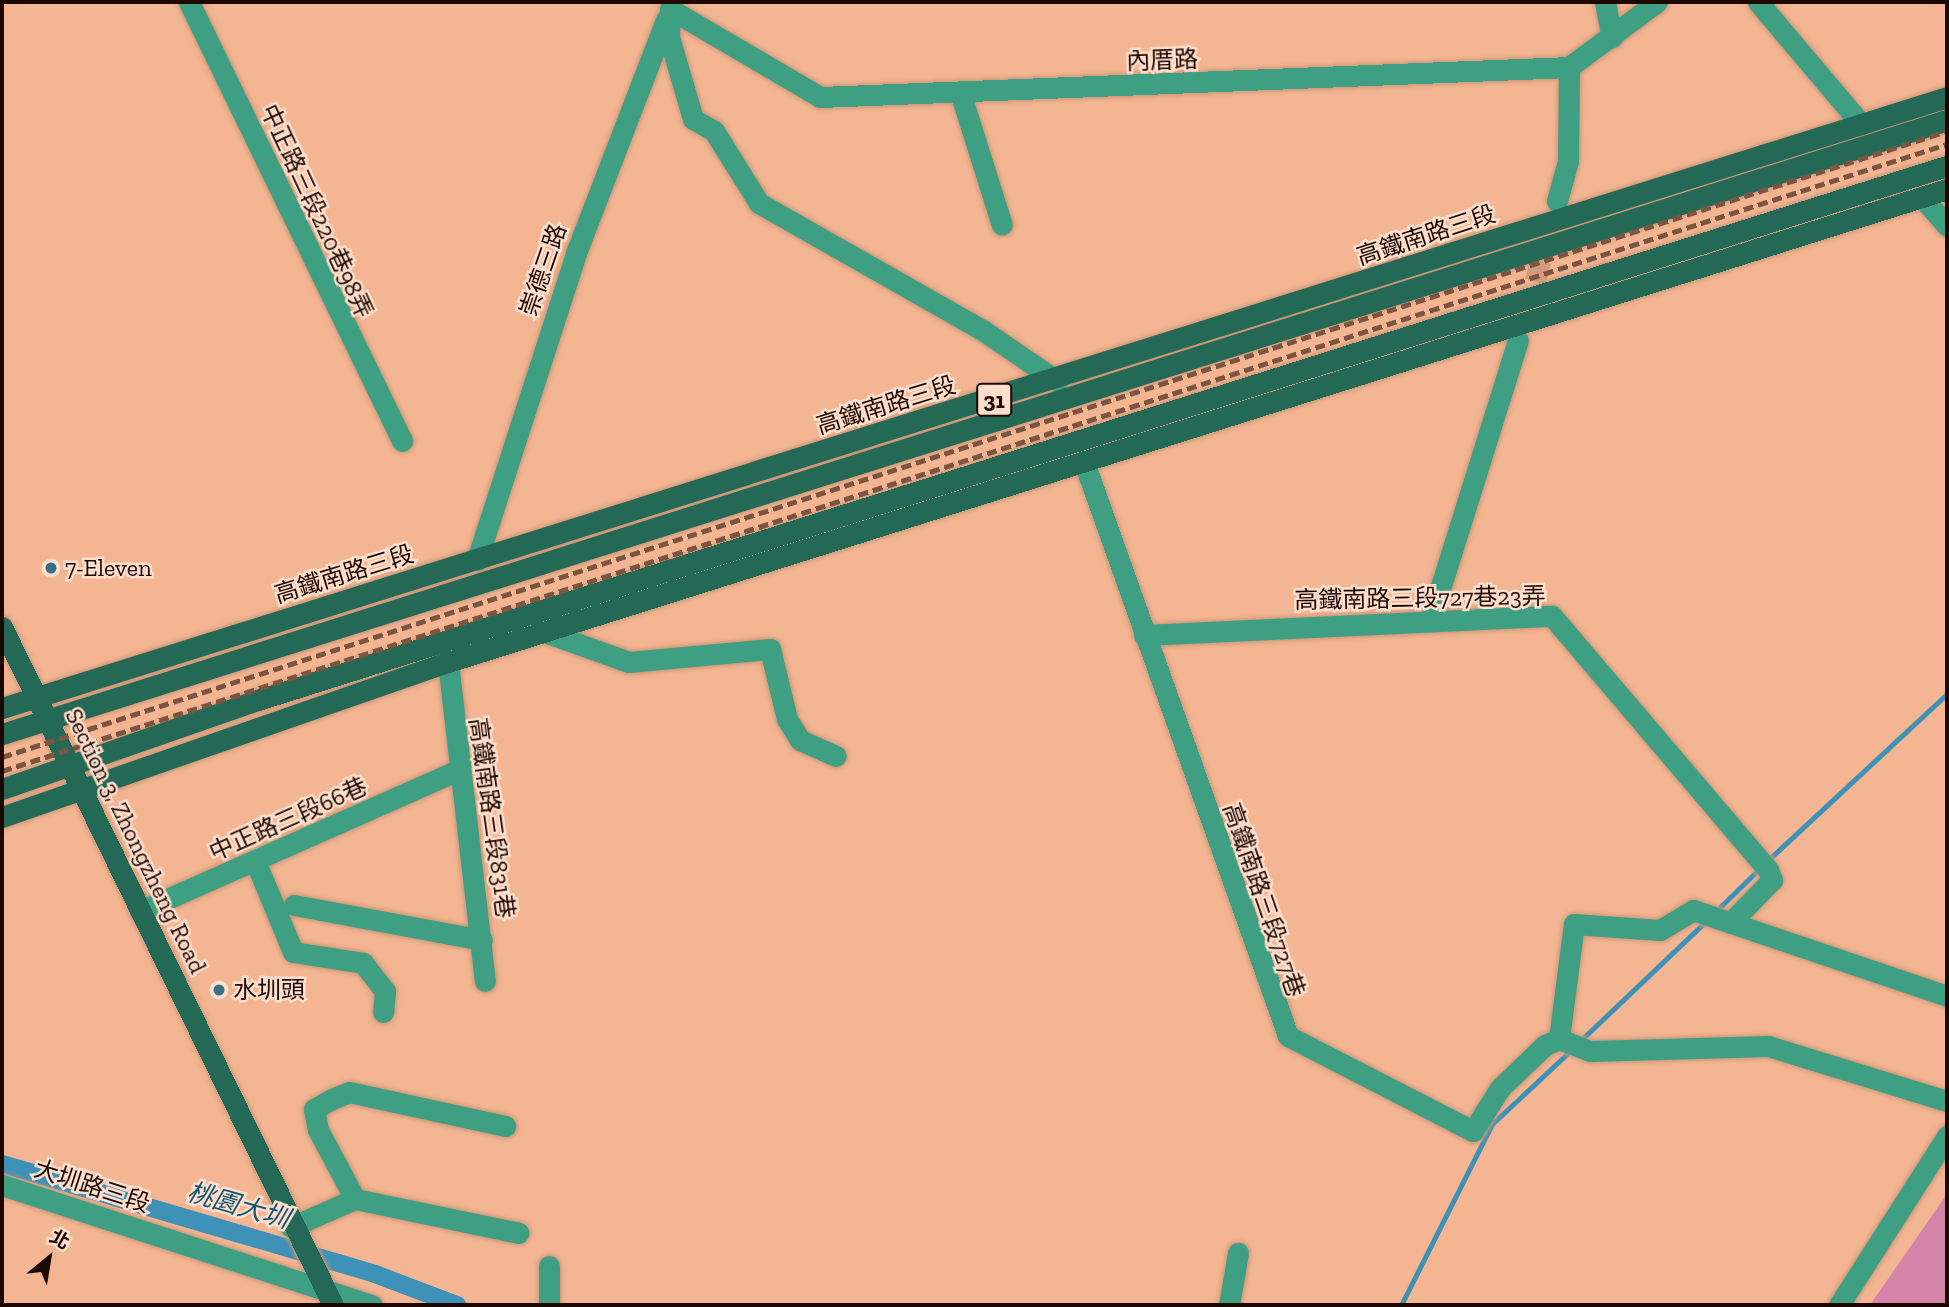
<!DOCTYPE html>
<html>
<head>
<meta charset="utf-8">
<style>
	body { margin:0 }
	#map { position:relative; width:1949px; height:1307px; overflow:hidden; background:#f3b592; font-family:"Zilla Slab","Noto Sans TC",serif }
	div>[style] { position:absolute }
	.green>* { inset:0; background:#d484a9 }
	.stream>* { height:5px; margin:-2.5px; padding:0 2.5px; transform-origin:2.5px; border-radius:2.5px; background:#3e91b7 }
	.canal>* { height:18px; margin:-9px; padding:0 9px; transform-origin:9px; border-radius:9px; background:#3e91b7 }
	.minor-tunnel>* { height:21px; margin-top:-10.5px; transform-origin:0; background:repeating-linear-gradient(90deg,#d39b7c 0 21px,transparent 0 31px) }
	.roads { filter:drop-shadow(0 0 2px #cc9678) drop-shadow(0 0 2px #cc9678) }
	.minor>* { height:21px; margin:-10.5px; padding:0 10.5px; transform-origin:10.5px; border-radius:10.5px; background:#3e9f83 }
	.major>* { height:21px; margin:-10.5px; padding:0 10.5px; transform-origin:10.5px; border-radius:10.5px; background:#246955 }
	.rail>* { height:5px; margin-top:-2.5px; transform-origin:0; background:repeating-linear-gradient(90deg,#7c5541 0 10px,transparent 0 15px) }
	.dots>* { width:19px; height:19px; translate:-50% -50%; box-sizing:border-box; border:4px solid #fedecc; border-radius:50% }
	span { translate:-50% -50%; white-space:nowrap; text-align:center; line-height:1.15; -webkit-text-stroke:5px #fedecc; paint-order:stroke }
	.shield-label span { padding:2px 5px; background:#fedecc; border:2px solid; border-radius:5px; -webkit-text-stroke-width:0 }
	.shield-label { font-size:23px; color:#1d0800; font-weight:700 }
	.street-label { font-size:24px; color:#1d0800 }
	.poi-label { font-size:24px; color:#1d0800 }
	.left { translate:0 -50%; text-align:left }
	.water-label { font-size:26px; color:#155772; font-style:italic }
	.frame { position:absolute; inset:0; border:4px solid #1d0800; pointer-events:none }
	.north { position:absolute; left:14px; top:1223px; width:70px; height:70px; -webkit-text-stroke:5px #fedecc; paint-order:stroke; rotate:30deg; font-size:19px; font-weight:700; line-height:28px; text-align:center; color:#1d0800 }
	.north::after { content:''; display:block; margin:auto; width:24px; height:32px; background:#1d0800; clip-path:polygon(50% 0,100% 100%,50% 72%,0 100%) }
</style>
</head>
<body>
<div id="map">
	<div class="green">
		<div style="clip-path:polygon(1947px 1194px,1947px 1305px,1870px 1305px)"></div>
	</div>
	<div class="stream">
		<div style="left:1767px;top:861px;width:246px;rotate:-42.9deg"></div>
		<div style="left:1715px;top:912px;width:63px;rotate:-44.4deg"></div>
		<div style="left:1581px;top:1040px;width:175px;rotate:-43.6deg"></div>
		<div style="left:1401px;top:1305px;width:203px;rotate:-63.3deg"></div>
		<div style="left:1492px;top:1124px;width:108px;rotate:-43.1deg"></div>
	</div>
	<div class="canal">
		<div style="left:2px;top:1164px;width:389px;rotate:16.4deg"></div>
		<div style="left:375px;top:1274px;width:88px;rotate:20.7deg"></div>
	</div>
	<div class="minor-tunnel">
		<div style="left:1527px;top:311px;width:80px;rotate:-74.7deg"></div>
	</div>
	<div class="roads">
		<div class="minor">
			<div style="left:189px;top:2px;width:488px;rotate:64.1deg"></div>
			<div style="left:1605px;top:2px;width:36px;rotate:79deg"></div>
			<div style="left:1758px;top:2px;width:160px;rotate:49.8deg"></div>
			<div style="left:960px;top:92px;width:139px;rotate:72.5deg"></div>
			<div style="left:1922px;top:197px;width:38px;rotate:49deg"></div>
			<div style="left:1557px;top:201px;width:41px;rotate:-74.6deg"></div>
			<div style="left:1568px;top:161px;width:94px;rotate:-89.4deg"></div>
			<div style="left:1057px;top:381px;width:88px;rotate:-145.6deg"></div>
			<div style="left:984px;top:331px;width:259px;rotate:-150.4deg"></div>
			<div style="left:759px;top:203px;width:85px;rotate:-122deg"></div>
			<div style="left:714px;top:131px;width:24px;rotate:-150deg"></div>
			<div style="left:693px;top:119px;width:85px;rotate:-106.3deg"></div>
			<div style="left:669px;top:37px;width:28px;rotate:-88deg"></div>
			<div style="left:670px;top:9px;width:174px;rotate:30.4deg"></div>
			<div style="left:820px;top:97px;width:750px;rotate:-2.29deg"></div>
			<div style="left:1569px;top:67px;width:109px;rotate:-36.5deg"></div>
			<div style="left:1084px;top:462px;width:609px;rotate:70.43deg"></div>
			<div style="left:1288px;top:1036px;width:208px;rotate:27.2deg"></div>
			<div style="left:1473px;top:1131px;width:51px;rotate:-57.9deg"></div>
			<div style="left:1500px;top:1088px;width:62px;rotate:-43.7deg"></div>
			<div style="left:1545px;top:1045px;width:15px;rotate:-23deg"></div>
			<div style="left:477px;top:560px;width:323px;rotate:-72.1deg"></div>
			<div style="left:576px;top:253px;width:250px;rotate:-68.9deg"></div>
			<div style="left:1430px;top:621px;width:294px;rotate:-72.6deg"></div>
			<div style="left:545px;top:632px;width:89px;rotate:19.7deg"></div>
			<div style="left:629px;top:662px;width:142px;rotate:-5.3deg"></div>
			<div style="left:770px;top:649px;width:72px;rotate:76.3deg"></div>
			<div style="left:787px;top:719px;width:25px;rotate:58deg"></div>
			<div style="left:800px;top:740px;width:39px;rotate:24deg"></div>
			<div style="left:1144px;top:635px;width:408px;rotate:-2.7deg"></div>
			<div style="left:1552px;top:616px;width:333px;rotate:49.6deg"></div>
			<div style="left:1768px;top:870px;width:11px;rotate:68deg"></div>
			<div style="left:1772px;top:880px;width:60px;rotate:134.3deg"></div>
			<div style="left:448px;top:662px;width:321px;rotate:83.4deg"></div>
			<div style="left:256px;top:863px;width:96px;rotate:67.4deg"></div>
			<div style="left:293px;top:952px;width:71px;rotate:8.9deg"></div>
			<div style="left:363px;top:963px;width:36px;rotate:52deg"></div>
			<div style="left:385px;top:991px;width:21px;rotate:95deg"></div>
			<div style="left:294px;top:905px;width:191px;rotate:10.5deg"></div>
			<div style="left:140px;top:911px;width:346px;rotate:-23.9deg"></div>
			<div style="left:1559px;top:1039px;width:116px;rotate:-82.6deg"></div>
			<div style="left:1574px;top:924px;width:86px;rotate:4deg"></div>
			<div style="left:1660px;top:930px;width:39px;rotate:-31deg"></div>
			<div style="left:1693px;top:910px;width:268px;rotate:18.7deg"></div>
			<div style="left:1559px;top:1039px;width:34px;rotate:21deg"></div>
			<div style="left:1591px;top:1051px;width:177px;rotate:-1.6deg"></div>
			<div style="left:1768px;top:1046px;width:187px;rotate:17.1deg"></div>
			<div style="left:2px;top:1185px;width:389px;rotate:18deg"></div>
			<div style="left:355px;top:1199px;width:78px;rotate:-118.2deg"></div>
			<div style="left:318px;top:1130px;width:21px;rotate:-101deg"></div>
			<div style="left:314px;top:1109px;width:21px;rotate:-29deg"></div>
			<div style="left:332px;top:1099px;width:18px;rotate:-22deg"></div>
			<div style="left:349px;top:1092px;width:160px;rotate:12.3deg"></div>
			<div style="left:291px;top:1227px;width:70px;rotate:-23.6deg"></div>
			<div style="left:355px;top:1199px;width:167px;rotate:11.7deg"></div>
			<div style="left:549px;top:1305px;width:39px;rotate:-90deg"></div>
			<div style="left:1229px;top:1305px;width:53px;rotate:-80.2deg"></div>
			<div style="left:1839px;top:1305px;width:201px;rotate:-57.4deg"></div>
		</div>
		<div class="major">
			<div style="left:2px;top:627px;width:754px;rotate:63.98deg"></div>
			<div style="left:2px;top:708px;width:2039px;rotate:-17.44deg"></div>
			<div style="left:2px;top:734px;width:2040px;rotate:-17.52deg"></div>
			<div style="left:2px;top:789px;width:271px;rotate:-19.2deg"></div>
			<div style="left:258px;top:700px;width:1771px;rotate:-17.55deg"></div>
			<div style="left:2px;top:817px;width:472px;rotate:-19.2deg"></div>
			<div style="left:448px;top:662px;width:1572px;rotate:-17.51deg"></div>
		</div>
	</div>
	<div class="rail">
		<div style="left:2px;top:757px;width:2043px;rotate:-17.84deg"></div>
		<div style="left:2px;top:771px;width:2044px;rotate:-17.87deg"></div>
	</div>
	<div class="dots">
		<div style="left:51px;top:568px;background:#376e89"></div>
		<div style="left:219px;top:990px;background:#376e89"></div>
	</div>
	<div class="shield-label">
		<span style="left:994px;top:400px">31</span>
	</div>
	<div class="street-label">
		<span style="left:1162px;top:60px;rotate:-2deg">內厝路</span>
		<span style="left:317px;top:211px;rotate:65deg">中正路三段220巷98弄</span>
		<span style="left:1426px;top:235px;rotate:-18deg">高鐵南路三段</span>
		<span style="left:543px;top:270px;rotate:-71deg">崇德三路</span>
		<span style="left:886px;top:405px;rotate:-17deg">高鐵南路三段</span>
		<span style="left:344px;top:574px;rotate:-17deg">高鐵南路三段</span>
		<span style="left:1420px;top:598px;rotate:-1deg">高鐵南路三段727巷23弄</span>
		<span style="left:492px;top:818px;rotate:82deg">高鐵南路三段831巷</span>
		<span style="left:288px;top:819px;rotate:-24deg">中正路三段66巷</span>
		<span style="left:136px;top:841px;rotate:64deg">Section 3, Zhongzheng Road</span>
		<span style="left:1264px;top:900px;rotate:71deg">高鐵南路三段727巷</span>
		<span style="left:92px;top:1186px;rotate:18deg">大圳路三段</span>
	</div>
	<div class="poi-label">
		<span class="left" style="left:65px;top:568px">7-Eleven</span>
		<span class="left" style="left:233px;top:990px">水圳頭</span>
	</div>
	<div class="water-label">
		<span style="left:238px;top:1206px;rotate:16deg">桃園大圳</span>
	</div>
	<div class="frame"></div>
	<div class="north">北</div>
</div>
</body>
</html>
